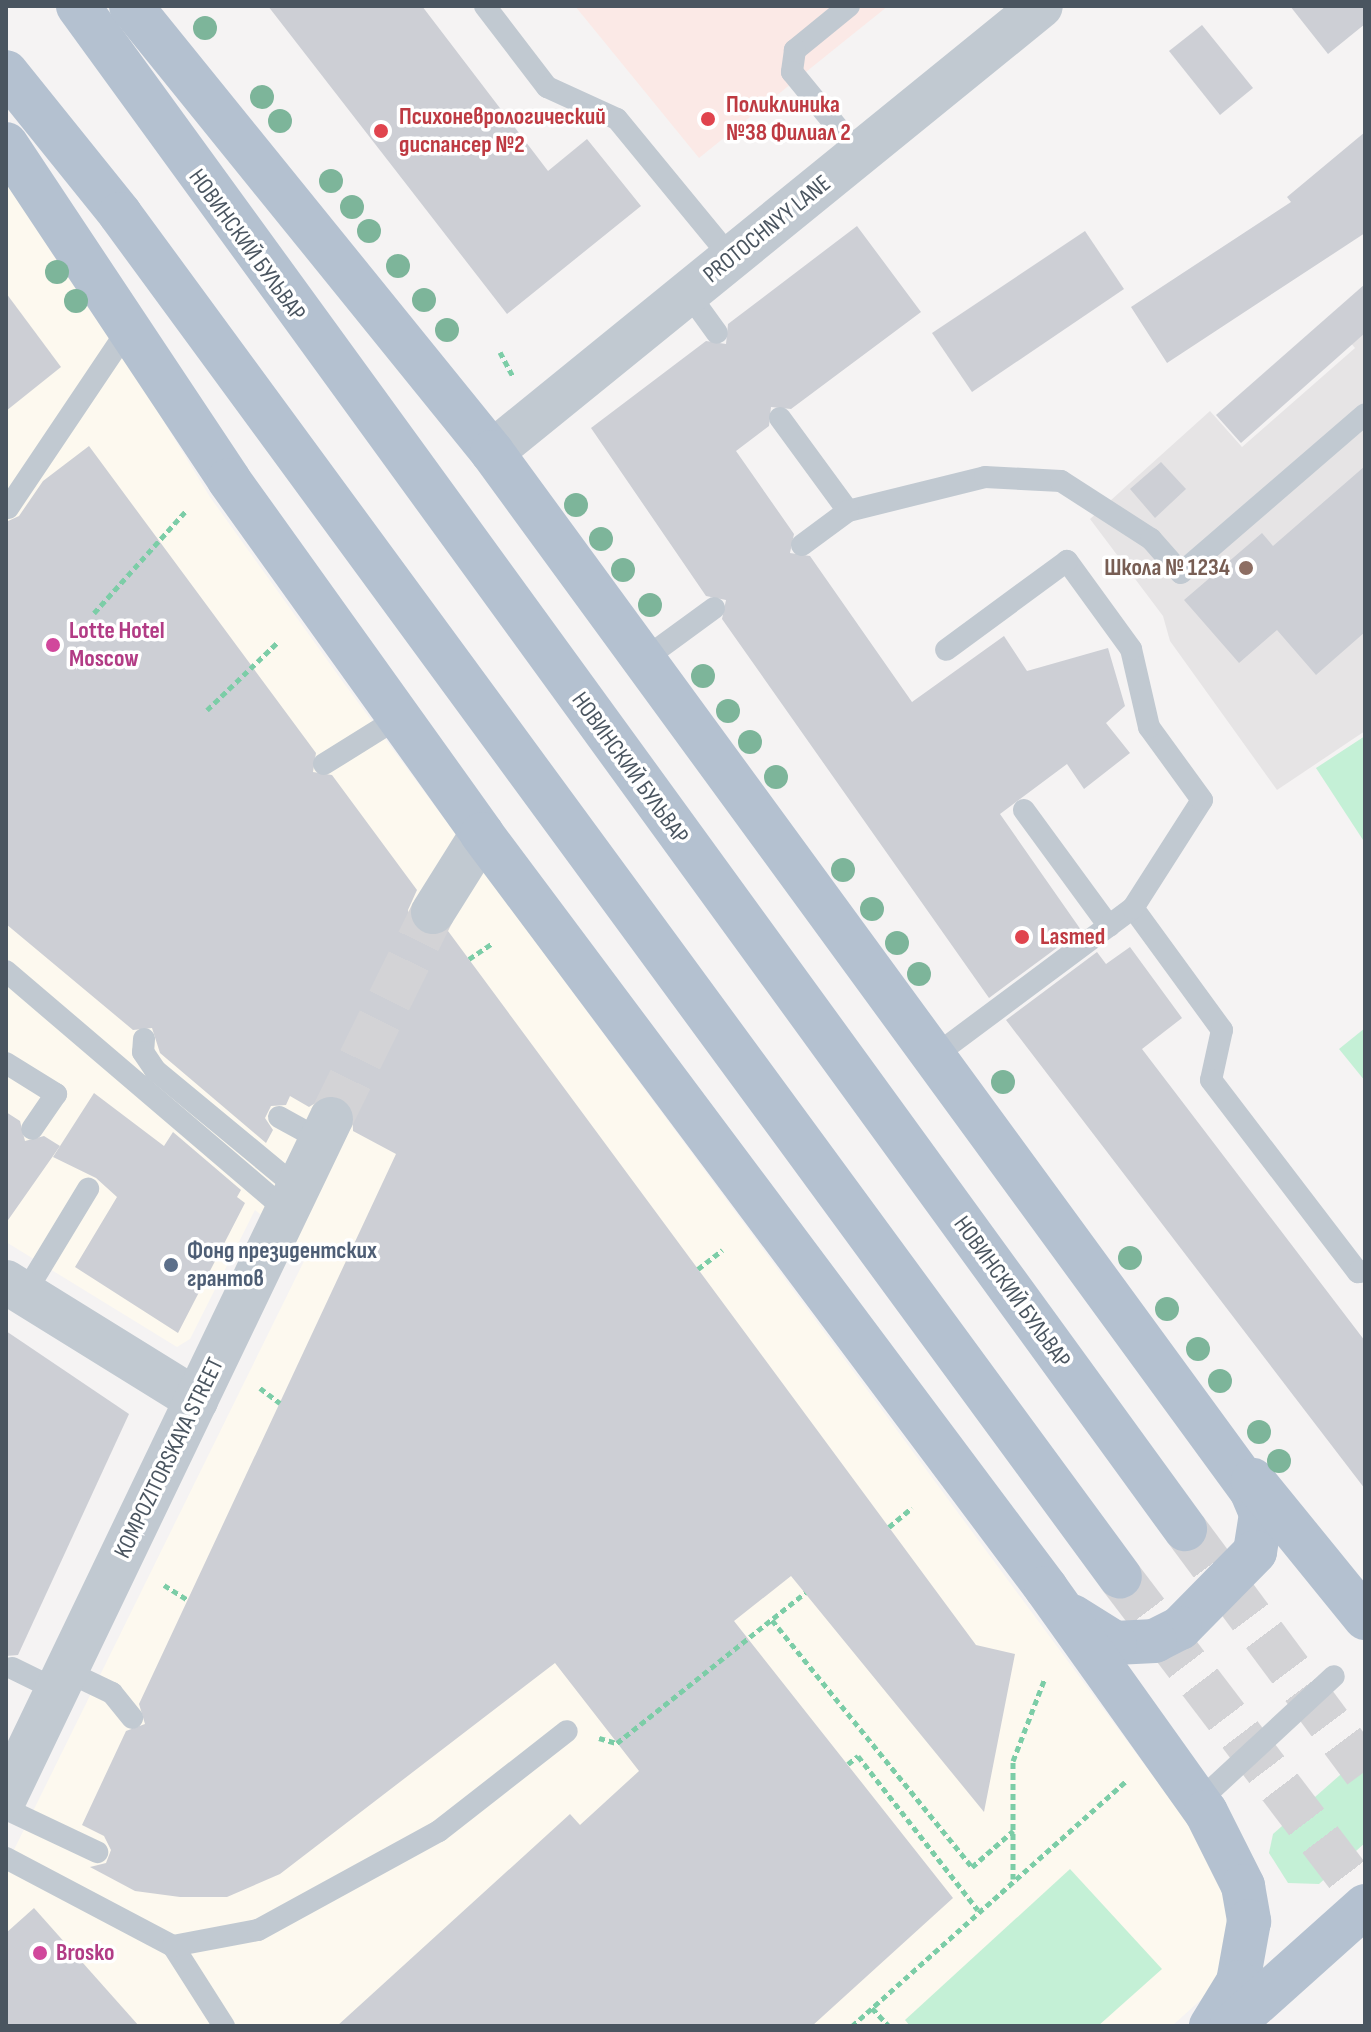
<!DOCTYPE html>
<html>
<head>
<meta charset="utf-8">
<style>
	body { margin:0 }
	#map { position:relative; width:1371px; height:2032px; overflow:hidden; background:#f5f3f3; font-family:"Sofia Sans Condensed",sans-serif }
	div>[style] { position:absolute }
	.commercial>* { inset:0; background:#fdf9ef }
	.education>* { inset:0; background:#e6e4e5 }
	.medical>* { inset:0; background:#fbe9e6 }
	.green>* { inset:0; background:#c4f0d6 }
	.building>* { inset:0; background:#cdcfd5 }
	.minor-tunnel>* { height:44px; margin-top:-22px; transform-origin:0; background:repeating-linear-gradient(90deg,#d3d3d6 0 44px,transparent 0 66px) }
	.primary-tunnel>* { height:44px; margin-top:-22px; transform-origin:0; background:repeating-linear-gradient(90deg,#d3d3d6 0 44px,transparent 0 66px) }
	.path>* { height:5px; margin-top:-2.5px; transform-origin:0; background:repeating-linear-gradient(90deg,#7ccda7 0 6px,transparent 0 10px) }
	.service>* { height:22px; margin:-11px; padding:0 11px; transform-origin:11px; border-radius:11px; background:#c1c9d1 }
	.minor>* { height:44px; margin:-22px; padding:0 22px; transform-origin:22px; border-radius:22px; background:#c1c9d1 }
	.tertiary>* { height:44px; margin:-22px; padding:0 22px; transform-origin:22px; border-radius:22px; background:#c1c9d1 }
	.primary>* { height:44px; margin:-22px; padding:0 22px; transform-origin:22px; border-radius:22px; background:#b4c1d0 }
	.trees>* { width:24px; height:24px; margin:-12px; border-radius:50%; background:#7db59a }
	.dots>* { width:22px; height:22px; translate:-50% -50%; box-sizing:border-box; border:4px solid #fff; border-radius:50% }
	span { translate:-50% -50%; white-space:nowrap; text-align:center; line-height:1.15; -webkit-text-stroke:7px #fff; paint-order:stroke }
	.health-label { font-size:24px; color:#be3a42; font-weight:700 }
	.left { translate:0 -50%; text-align:left }
	.street-label { font-size:24px; color:#4a5560 }
	.education-label { font-size:24px; color:#785e54; font-weight:700 }
	.right { translate:-100% -50%; text-align:right }
	.hotel-label { font-size:24px; color:#b23c85; font-weight:700 }
	.service-label { font-size:24px; color:#4e5e75; font-weight:700 }
	.frame { position:absolute; inset:0; border:8px solid #4a5560; pointer-events:none }
</style>
</head>
<body>
<div id="map">
	<div class="commercial">
		<div style="clip-path:polygon(6px 183px,108px 330px,210px 497px,343px 682px,1190px 1826px,1227px 1902px,1229px 1929px,1220px 1972px,1205px 1996px,1172px 2026px,6px 2026px,6px 1866px,308px 1253px,255px 1210px,190px 1339px,177px 1347px,6px 1242px)"></div>
	</div>
	<div class="education">
		<div style="clip-path:polygon(1365px 305px,1365px 731px,1277px 790px,1170px 641px,1163px 616px,1090px 519px,1210px 411px,1242px 447px,1355px 348px,1337px 327px)"></div>
	</div>
	<div class="medical">
		<div style="clip-path:polygon(575px 6px,888px 6px,699px 158px)"></div>
	</div>
	<div class="green">
		<div style="clip-path:polygon(1365px 736px,1365px 843px,1316px 768px)"></div>
		<div style="clip-path:polygon(1365px 1028px,1365px 1081px,1339px 1049px)"></div>
		<div style="clip-path:polygon(1365px 1753px,1365px 1843px,1319px 1884px,1288px 1883px,1269px 1853px,1273px 1834px)"></div>
		<div style="clip-path:polygon(1070px 1869px,1162px 1969px,1098px 2026px,910px 2026px,905px 2020px)"></div>
	</div>
	<div class="building">
		<div style="clip-path:polygon(268px 6px,422px 6px,548px 171px,587px 139px,641px 206px,507px 314px)"></div>
		<div style="clip-path:polygon(1290px 6px,1365px 6px,1365px 24px,1328px 54px)"></div>
		<div style="clip-path:polygon(1202px 25px,1253px 88px,1220px 115px,1169px 51px)"></div>
		<div style="clip-path:polygon(1365px 132px,1365px 233px,1167px 363px,1131px 307px,1291px 202px,1287px 197px)"></div>
		<div style="clip-path:polygon(857px 226px,921px 312px,791px 409px,771px 407px,769px 426px,736px 451px,794px 534px,790px 553px,810px 556px,912px 702px,1004px 636px,1027px 671px,1108px 648px,1125px 706px,1106px 723px,1130px 753px,1084px 789px,1067px 764px,1000px 814px,1081px 930px,989px 998px,722px 619px,726px 600px,706px 596px,591px 428px,706px 341px,726px 344px,728px 324px)"></div>
		<div style="clip-path:polygon(1085px 231px,1124px 289px,972px 392px,932px 333px)"></div>
		<div style="clip-path:polygon(1365px 284px,1365px 333px,1241px 443px,1216px 415px)"></div>
		<div style="clip-path:polygon(6px 293px,61px 367px,6px 411px)"></div>
		<div style="clip-path:polygon(89px 446px,316px 753px,313px 772px,332px 775px,417px 890px,408px 910px,411px 924px,431px 937px,448px 931px,976px 1645px,1015px 1654px,984px 1812px,791px 1576px,734px 1621px,953px 1898px,812px 2026px,337px 2026px,570px 1814px,580px 1825px,639px 1771px,555px 1663px,280px 1874px,227px 1897px,180px 1897px,135px 1891px,90px 1867px,106px 1863px,111px 1850px,104px 1836px,82px 1825px,126px 1731px,145px 1724px,139px 1704px,396px 1154px,353px 1131px,352px 1106px,330px 1094px,309px 1107px,290px 1096px,286px 1105px,271px 1106px,265px 1118px,273px 1130px,266px 1143px,160px 1053px,152px 1028px,133px 1030px,6px 924px,6px 522px,19px 516px,43px 481px)"></div>
		<div style="clip-path:polygon(1161px 462px,1186px 489px,1155px 518px,1130px 489px)"></div>
		<div style="clip-path:polygon(1365px 466px,1365px 632px,1316px 675px,1277px 630px,1239px 663px,1184px 600px,1262px 533px,1273px 546px)"></div>
		<div style="clip-path:polygon(1130px 947px,1182px 1018px,1142px 1049px,1365px 1341px,1365px 1489px,1006px 1020px,1097px 952px,1106px 964px)"></div>
		<div style="clip-path:polygon(94px 1093px,164px 1146px,173px 1132px,241px 1190px,237px 1197px,245px 1203px,178px 1333px,75px 1267px,117px 1197px,96px 1178px,53px 1157px)"></div>
		<div style="clip-path:polygon(6px 1112px,20px 1121px,25px 1141px,44px 1136px,60px 1146px,6px 1223px)"></div>
		<div style="clip-path:polygon(6px 1331px,129px 1414px,18px 1655px,6px 1656px)"></div>
		<div style="clip-path:polygon(34px 1908px,139px 2026px,6px 2026px,6px 1933px)"></div>
	</div>
	<div class="minor-tunnel">
		<div style="left:331px;top:1119px;width:231px;rotate:-63.8deg"></div>
	</div>
	<div class="primary-tunnel">
		<div style="left:1185px;top:1529px;width:302px;rotate:53.4deg"></div>
		<div style="left:1120px;top:1577px;width:405px;rotate:52.7deg"></div>
	</div>
	<div class="path">
		<div style="left:500px;top:352px;width:27px;rotate:62deg"></div>
		<div style="left:94px;top:613px;width:137px;rotate:-48deg"></div>
		<div style="left:207px;top:710px;width:98px;rotate:-43.8deg"></div>
		<div style="left:469px;top:959px;width:29px;rotate:-34deg"></div>
		<div style="left:698px;top:1269px;width:31px;rotate:-38deg"></div>
		<div style="left:260px;top:1388px;width:25px;rotate:37deg"></div>
		<div style="left:889px;top:1527px;width:30px;rotate:-40deg"></div>
		<div style="left:164px;top:1585px;width:28px;rotate:32deg"></div>
		<div style="left:772px;top:1620px;width:318px;rotate:51deg"></div>
		<div style="left:972px;top:1867px;width:55px;rotate:-41.3deg"></div>
		<div style="left:599px;top:1738px;width:19px;rotate:16deg"></div>
		<div style="left:617px;top:1743px;width:241px;rotate:-38.6deg"></div>
		<div style="left:848px;top:1764px;width:13px;rotate:-39deg"></div>
		<div style="left:858px;top:1756px;width:195px;rotate:52.1deg"></div>
		<div style="left:1013px;top:1879px;width:118px;rotate:-90deg"></div>
		<div style="left:1013px;top:1761px;width:89px;rotate:-68.9deg"></div>
		<div style="left:872px;top:2008px;width:25px;rotate:47deg"></div>
		<div style="left:852px;top:2026px;width:369px;rotate:-41.8deg"></div>
	</div>
	<div class="service">
		<div style="left:485px;top:6px;width:102px;rotate:52.6deg"></div>
		<div style="left:547px;top:87px;width:77px;rotate:24.6deg"></div>
		<div style="left:617px;top:119px;width:180px;rotate:50.6deg"></div>
		<div style="left:849px;top:6px;width:70px;rotate:140.8deg"></div>
		<div style="left:795px;top:50px;width:22px;rotate:98deg"></div>
		<div style="left:792px;top:72px;width:106px;rotate:50.7deg"></div>
		<div style="left:688px;top:293px;width:49px;rotate:54.1deg"></div>
		<div style="left:780px;top:418px;width:115px;rotate:53.8deg"></div>
		<div style="left:848px;top:511px;width:141px;rotate:-13.9deg"></div>
		<div style="left:985px;top:477px;width:76px;rotate:3deg"></div>
		<div style="left:1061px;top:481px;width:107px;rotate:32.8deg"></div>
		<div style="left:1151px;top:539px;width:45px;rotate:48.6deg"></div>
		<div style="left:1181px;top:573px;width:243px;rotate:-40.8deg"></div>
		<div style="left:8px;top:508px;width:213px;rotate:-56.1deg"></div>
		<div style="left:802px;top:545px;width:57px;rotate:-36.5deg"></div>
		<div style="left:643px;top:660px;width:88px;rotate:-36.2deg"></div>
		<div style="left:324px;top:764px;width:87px;rotate:-31.9deg"></div>
		<div style="left:1024px;top:810px;width:144px;rotate:53.8deg"></div>
		<div style="left:1133px;top:908px;width:151px;rotate:53.9deg"></div>
		<div style="left:1222px;top:1030px;width:51px;rotate:102.4deg"></div>
		<div style="left:1211px;top:1080px;width:242px;rotate:52.6deg"></div>
		<div style="left:1358px;top:1272px;width:7px;rotate:-8deg"></div>
		<div style="left:6px;top:971px;width:370px;rotate:40.5deg"></div>
		<div style="left:144px;top:1039px;width:13px;rotate:94deg"></div>
		<div style="left:143px;top:1052px;width:22px;rotate:56deg"></div>
		<div style="left:155px;top:1070px;width:187px;rotate:39.6deg"></div>
		<div style="left:933px;top:1057px;width:249px;rotate:-36.7deg"></div>
		<div style="left:1133px;top:908px;width:128px;rotate:-57.4deg"></div>
		<div style="left:1202px;top:800px;width:90px;rotate:-126deg"></div>
		<div style="left:1149px;top:727px;width:80px;rotate:-103deg"></div>
		<div style="left:1131px;top:649px;width:109px;rotate:-126deg"></div>
		<div style="left:1067px;top:561px;width:150px;rotate:143.7deg"></div>
		<div style="left:6px;top:1063px;width:59px;rotate:31.8deg"></div>
		<div style="left:56px;top:1094px;width:42px;rotate:124.4deg"></div>
		<div style="left:279px;top:1117px;width:48px;rotate:28.7deg"></div>
		<div style="left:25px;top:1293px;width:122px;rotate:-58.8deg"></div>
		<div style="left:12px;top:1668px;width:50px;rotate:26.1deg"></div>
		<div style="left:66px;top:1671px;width:51px;rotate:25.6deg"></div>
		<div style="left:112px;top:1693px;width:32px;rotate:51deg"></div>
		<div style="left:1198px;top:1802px;width:185px;rotate:-42.8deg"></div>
		<div style="left:6px;top:1809px;width:101px;rotate:25.3deg"></div>
		<div style="left:6px;top:1858px;width:189px;rotate:27.8deg"></div>
		<div style="left:173px;top:1946px;width:95px;rotate:57.5deg"></div>
		<div style="left:173px;top:1946px;width:86px;rotate:-10.7deg"></div>
		<div style="left:258px;top:1930px;width:206px;rotate:-28.7deg"></div>
		<div style="left:439px;top:1831px;width:162px;rotate:-38deg"></div>
	</div>
	<div class="minor">
		<div style="left:433px;top:912px;width:92px;rotate:-57.9deg"></div>
		<div style="left:6px;top:1282px;width:224px;rotate:31.8deg"></div>
		<div style="left:6px;top:1796px;width:751px;rotate:-64.36deg"></div>
	</div>
	<div class="tertiary">
		<div style="left:492px;top:452px;width:707px;rotate:-39.09deg"></div>
	</div>
	<div class="primary">
		<div style="left:78px;top:6px;width:1883px;rotate:53.99deg"></div>
		<div style="left:131px;top:6px;width:574px;rotate:51.01deg"></div>
		<div style="left:492px;top:452px;width:1286px;rotate:53.83deg"></div>
		<div style="left:1251px;top:1490px;width:26px;rotate:67deg"></div>
		<div style="left:1261px;top:1514px;width:38px;rotate:99deg"></div>
		<div style="left:1255px;top:1552px;width:107px;rotate:134.6deg"></div>
		<div style="left:1180px;top:1628px;width:28px;rotate:153deg"></div>
		<div style="left:1155px;top:1641px;width:40px;rotate:177.1deg"></div>
		<div style="left:1115px;top:1643px;width:51px;rotate:-147.9deg"></div>
		<div style="left:6px;top:72px;width:182px;rotate:51.2deg"></div>
		<div style="left:120px;top:214px;width:1690px;rotate:53.73deg"></div>
		<div style="left:6px;top:144px;width:403px;rotate:56.4deg"></div>
		<div style="left:229px;top:480px;width:435px;rotate:54.4deg"></div>
		<div style="left:482px;top:834px;width:942px;rotate:53.2deg"></div>
		<div style="left:1046px;top:1588px;width:275px;rotate:54.5deg"></div>
		<div style="left:1206px;top:1812px;width:83px;rotate:63.4deg"></div>
		<div style="left:1243px;top:1886px;width:36px;rotate:80deg"></div>
		<div style="left:1249px;top:1921px;width:62px;rotate:100.2deg"></div>
		<div style="left:1238px;top:1982px;width:52px;rotate:121.5deg"></div>
		<div style="left:1253px;top:1480px;width:178px;rotate:50.9deg"></div>
		<div style="left:1231px;top:2026px;width:180px;rotate:-41.8deg"></div>
	</div>
	<div class="trees">
		<div style="left:205px;top:28px"></div>
		<div style="left:262px;top:97px"></div>
		<div style="left:280px;top:121px"></div>
		<div style="left:331px;top:181px"></div>
		<div style="left:352px;top:207px"></div>
		<div style="left:369px;top:231px"></div>
		<div style="left:398px;top:266px"></div>
		<div style="left:57px;top:272px"></div>
		<div style="left:424px;top:300px"></div>
		<div style="left:76px;top:301px"></div>
		<div style="left:447px;top:330px"></div>
		<div style="left:576px;top:505px"></div>
		<div style="left:601px;top:539px"></div>
		<div style="left:623px;top:570px"></div>
		<div style="left:650px;top:605px"></div>
		<div style="left:703px;top:676px"></div>
		<div style="left:728px;top:711px"></div>
		<div style="left:750px;top:742px"></div>
		<div style="left:776px;top:777px"></div>
		<div style="left:843px;top:870px"></div>
		<div style="left:872px;top:909px"></div>
		<div style="left:897px;top:943px"></div>
		<div style="left:919px;top:974px"></div>
		<div style="left:1003px;top:1082px"></div>
		<div style="left:1130px;top:1258px"></div>
		<div style="left:1167px;top:1309px"></div>
		<div style="left:1198px;top:1349px"></div>
		<div style="left:1220px;top:1381px"></div>
		<div style="left:1259px;top:1432px"></div>
		<div style="left:1279px;top:1461px"></div>
	</div>
	<div class="dots">
		<div style="left:708px;top:119px;background:#e0444e"></div>
		<div style="left:381px;top:131px;background:#e0444e"></div>
		<div style="left:1246px;top:568px;background:#8d6e63"></div>
		<div style="left:53px;top:645px;background:#d1479c"></div>
		<div style="left:1022px;top:937px;background:#e0444e"></div>
		<div style="left:171px;top:1265px;background:#5c6f8a"></div>
		<div style="left:40px;top:1953px;background:#d1479c"></div>
	</div>
	<div class="health-label">
		<span class="left" style="left:726px;top:119px">Поликлиника<br>№38 Филиал 2</span>
		<span class="left" style="left:399px;top:131px">Психоневрологический<br>диспансер №2</span>
		<span class="left" style="left:1040px;top:937px">Lasmed</span>
	</div>
	<div class="street-label">
		<span style="left:767px;top:229px;rotate:-39deg">PROTOCHNYY LANE</span>
		<span style="left:247px;top:245px;rotate:54deg">НОВИНСКИЙ БУЛЬВАР</span>
		<span style="left:630px;top:768px;rotate:54deg">НОВИНСКИЙ БУЛЬВАР</span>
		<span style="left:1012px;top:1292px;rotate:54deg">НОВИНСКИЙ БУЛЬВАР</span>
		<span style="left:169px;top:1458px;rotate:-64deg">KOMPOZITORSKAYA STREET</span>
	</div>
	<div class="education-label">
		<span class="right" style="left:1230px;top:568px">Школа № 1234</span>
	</div>
	<div class="hotel-label">
		<span class="left" style="left:69px;top:645px">Lotte Hotel<br>Moscow</span>
		<span class="left" style="left:56px;top:1953px">Brosko</span>
	</div>
	<div class="service-label">
		<span class="left" style="left:187px;top:1265px">Фонд президентских<br>грантов</span>
	</div>
	<div class="frame"></div>
</div>
</body>
</html>
